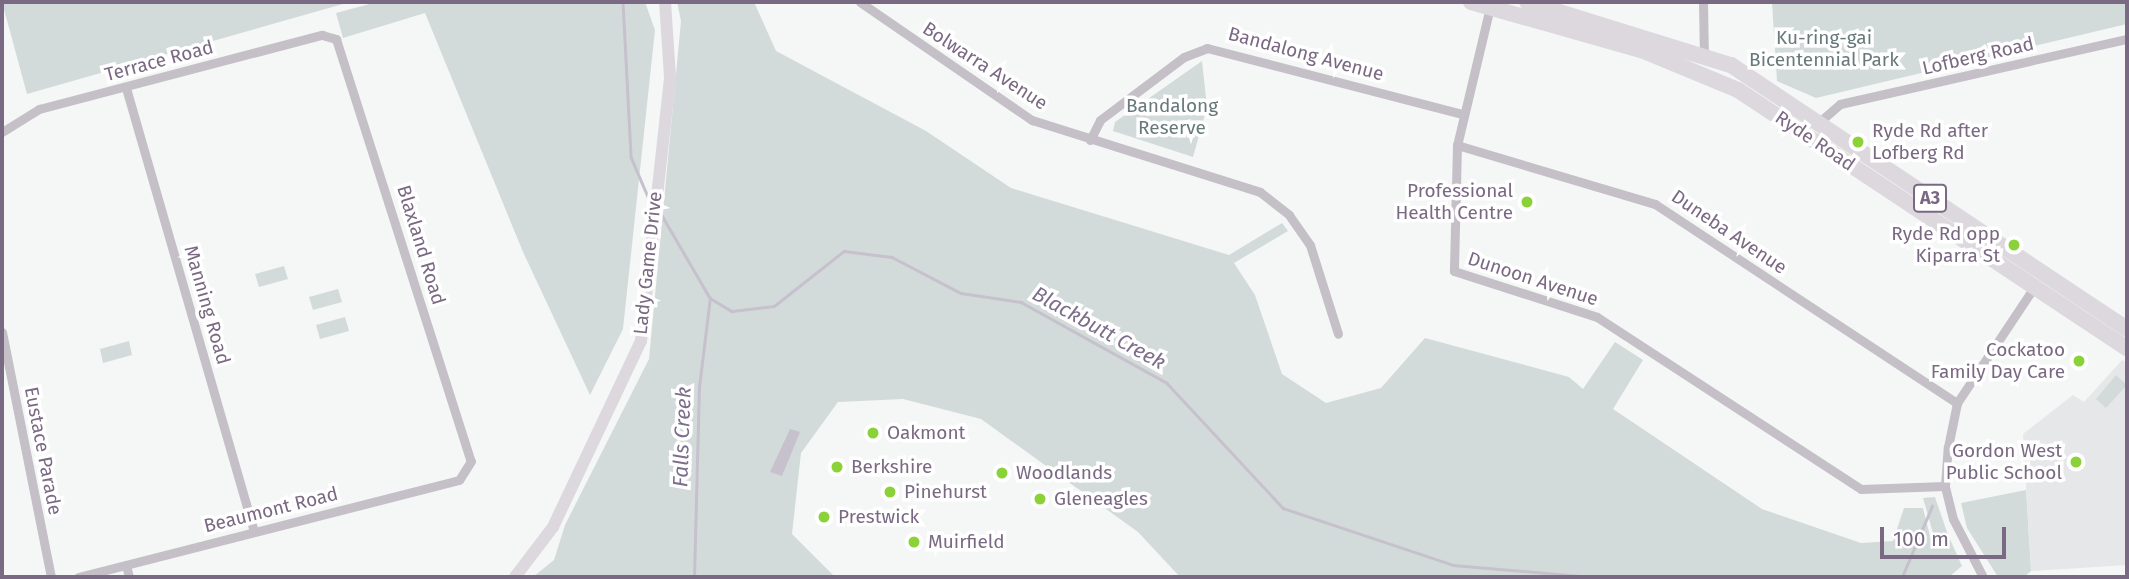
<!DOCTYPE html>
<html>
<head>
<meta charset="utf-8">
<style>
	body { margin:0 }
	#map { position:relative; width:2129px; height:579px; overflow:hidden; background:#f4f7f5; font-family:"Fira Sans",sans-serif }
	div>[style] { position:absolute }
	.built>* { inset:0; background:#e6e7e8 }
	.green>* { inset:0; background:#d3dbda }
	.water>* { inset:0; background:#c6c1cd }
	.stream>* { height:2.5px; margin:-1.25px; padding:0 1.25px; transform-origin:1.25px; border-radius:1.25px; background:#c6c1cd }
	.street>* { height:9px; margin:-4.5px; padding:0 4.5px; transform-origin:4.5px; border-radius:4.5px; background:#c5c0c7 }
	.secondary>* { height:12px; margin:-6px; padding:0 6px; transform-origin:6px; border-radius:6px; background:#dcd8de }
	.highway>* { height:16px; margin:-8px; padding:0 8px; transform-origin:8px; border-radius:8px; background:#dcd8de }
	.dots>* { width:19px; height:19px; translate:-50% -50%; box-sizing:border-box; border:4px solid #fff; border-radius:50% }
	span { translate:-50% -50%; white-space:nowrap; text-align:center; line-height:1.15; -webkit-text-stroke:7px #fff; paint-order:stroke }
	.shield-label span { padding:2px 5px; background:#fff; border:2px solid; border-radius:5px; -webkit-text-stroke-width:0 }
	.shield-label { font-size:18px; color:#7a6982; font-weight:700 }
	.park-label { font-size:19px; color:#67797a }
	.street-label { font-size:19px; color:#7a6982 }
	.poi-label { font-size:19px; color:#7a6982 }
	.left { translate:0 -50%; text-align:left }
	.right { translate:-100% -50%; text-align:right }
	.water-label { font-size:21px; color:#7d6f8b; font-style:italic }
	.frame { position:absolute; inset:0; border:4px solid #7a6982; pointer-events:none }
	.scale { position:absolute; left:1880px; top:527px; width:126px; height:32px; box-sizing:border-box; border:4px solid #7a6982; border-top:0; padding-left:9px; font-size:21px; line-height:24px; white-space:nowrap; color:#7a6982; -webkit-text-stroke:5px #fff; paint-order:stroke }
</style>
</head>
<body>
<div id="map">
	<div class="built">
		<div style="clip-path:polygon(2122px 360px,2127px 363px,2127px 565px,2031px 571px,2023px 434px,2073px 395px,2084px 402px)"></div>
	</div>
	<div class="green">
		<div style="clip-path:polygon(2px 2px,350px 2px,27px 94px)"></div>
		<div style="clip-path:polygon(377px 2px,645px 2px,655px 30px,623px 329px,590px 395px,523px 252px,425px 13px,343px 38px,336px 13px)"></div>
		<div style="clip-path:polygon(677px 2px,754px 2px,776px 51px,926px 131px,1011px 188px,1229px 255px,1282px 223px,1288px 231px,1234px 263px,1255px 295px,1282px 374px,1326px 403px,1381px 388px,1425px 338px,1569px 377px,1583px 389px,1615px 342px,1643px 360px,1613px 409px,1762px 509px,1861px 543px,1893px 541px,1904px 508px,1923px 508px,1932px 544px,1949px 537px,1962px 566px,1949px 577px,1180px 577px,1138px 532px,981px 419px,903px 399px,838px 402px,801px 453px,792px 534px,835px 577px,533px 577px,554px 560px,565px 525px,649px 359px,681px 21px)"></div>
		<div style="clip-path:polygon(1772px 2px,2127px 2px,2127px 24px,1816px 98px,1777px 81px)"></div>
		<div style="clip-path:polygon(1202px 61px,1207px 107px,1193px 157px,1113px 131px,1115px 122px)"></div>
		<div style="clip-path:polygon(284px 266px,288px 279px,259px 287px,255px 274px)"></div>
		<div style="clip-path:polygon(338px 289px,342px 302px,313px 310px,309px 297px)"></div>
		<div style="clip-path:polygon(345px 317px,349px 331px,320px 339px,316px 325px)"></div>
		<div style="clip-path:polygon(129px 341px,132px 355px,103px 363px,100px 349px)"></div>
		<div style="clip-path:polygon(2116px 375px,2127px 385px,2106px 408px,2096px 399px)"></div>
		<div style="clip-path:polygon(2026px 490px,2031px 571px,2024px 577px,1998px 577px,1967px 528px,1961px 503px)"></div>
		<div style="clip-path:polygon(1935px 497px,1948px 535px,1935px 540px,1923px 498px)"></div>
	</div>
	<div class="water">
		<div style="clip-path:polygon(790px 429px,800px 432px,782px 476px,770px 472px)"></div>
	</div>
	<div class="stream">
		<div style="left:623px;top:2px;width:155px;rotate:87deg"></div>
		<div style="left:631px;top:157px;width:53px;rotate:66.8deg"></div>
		<div style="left:660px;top:212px;width:99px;rotate:59.8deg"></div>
		<div style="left:710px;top:298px;width:26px;rotate:31deg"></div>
		<div style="left:732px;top:311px;width:42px;rotate:-6.8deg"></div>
		<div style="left:774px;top:306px;width:89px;rotate:-38.2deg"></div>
		<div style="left:844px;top:251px;width:48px;rotate:7.1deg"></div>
		<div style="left:892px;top:257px;width:78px;rotate:27.6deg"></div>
		<div style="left:961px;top:293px;width:61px;rotate:8.5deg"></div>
		<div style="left:1021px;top:302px;width:167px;rotate:29deg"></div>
		<div style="left:1167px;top:383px;width:171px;rotate:47.1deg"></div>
		<div style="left:1283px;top:508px;width:179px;rotate:18.5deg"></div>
		<div style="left:1453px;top:565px;width:142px;rotate:4.9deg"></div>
		<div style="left:694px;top:577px;width:190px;rotate:-88.5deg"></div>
		<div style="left:699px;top:387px;width:90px;rotate:-83deg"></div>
		<div style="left:1902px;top:577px;width:77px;rotate:-67.1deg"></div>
	</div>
	<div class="street">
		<div style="left:860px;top:2px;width:209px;rotate:34.5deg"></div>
		<div style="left:1032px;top:120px;width:239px;rotate:17.5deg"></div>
		<div style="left:1260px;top:192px;width:37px;rotate:38deg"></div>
		<div style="left:1289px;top:215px;width:37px;rotate:55deg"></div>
		<div style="left:1310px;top:245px;width:93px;rotate:72.5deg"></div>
		<div style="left:1703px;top:2px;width:57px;rotate:89deg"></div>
		<div style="left:1490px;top:7px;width:142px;rotate:103.4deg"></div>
		<div style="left:1457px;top:145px;width:126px;rotate:91.4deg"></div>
		<div style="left:1454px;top:271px;width:150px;rotate:17.8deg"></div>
		<div style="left:1597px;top:317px;width:315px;rotate:33.1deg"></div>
		<div style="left:1861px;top:489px;width:84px;rotate:-2deg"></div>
		<div style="left:126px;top:88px;width:462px;rotate:73.9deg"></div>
		<div style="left:1817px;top:124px;width:30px;rotate:-41deg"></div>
		<div style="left:1840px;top:104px;width:294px;rotate:-12.8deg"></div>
		<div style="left:2px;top:132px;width:44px;rotate:-31.9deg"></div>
		<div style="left:39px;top:109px;width:293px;rotate:-14.7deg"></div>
		<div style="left:322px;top:35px;width:15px;rotate:16deg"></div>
		<div style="left:336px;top:39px;width:443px;rotate:72.3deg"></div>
		<div style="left:471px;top:461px;width:22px;rotate:122deg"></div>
		<div style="left:459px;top:480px;width:393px;rotate:165.7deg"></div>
		<div style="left:1090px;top:140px;width:22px;rotate:-63deg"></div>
		<div style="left:1100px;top:120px;width:105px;rotate:-36.9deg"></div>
		<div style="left:1184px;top:57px;width:25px;rotate:-21deg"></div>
		<div style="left:1207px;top:48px;width:263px;rotate:14.5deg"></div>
		<div style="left:1457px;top:145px;width:207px;rotate:16.6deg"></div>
		<div style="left:1655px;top:204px;width:362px;rotate:33.4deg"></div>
		<div style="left:2px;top:332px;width:250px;rotate:78.7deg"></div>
		<div style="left:126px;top:565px;width:12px;rotate:76deg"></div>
		<div style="left:1983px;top:577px;width:65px;rotate:-117.3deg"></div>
		<div style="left:1953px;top:519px;width:34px;rotate:-104deg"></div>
		<div style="left:1945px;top:486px;width:39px;rotate:-86deg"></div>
		<div style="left:1948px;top:447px;width:45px;rotate:-78.4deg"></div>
		<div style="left:1957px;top:403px;width:143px;rotate:-56.4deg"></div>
	</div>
	<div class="secondary">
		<div style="left:515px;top:577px;width:63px;rotate:-52.8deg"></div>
		<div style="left:553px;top:527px;width:206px;rotate:-64.7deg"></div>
		<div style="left:641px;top:341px;width:266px;rotate:-83.7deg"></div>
		<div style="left:670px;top:77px;width:75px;rotate:-93.8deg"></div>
	</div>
	<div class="highway">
		<div style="left:1471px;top:2px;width:180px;rotate:15.8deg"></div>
		<div style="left:1644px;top:51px;width:102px;rotate:22.5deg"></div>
		<div style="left:1738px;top:90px;width:467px;rotate:33.6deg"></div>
		<div style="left:1527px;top:2px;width:214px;rotate:17.2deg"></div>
		<div style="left:1731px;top:65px;width:476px;rotate:33.7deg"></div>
	</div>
	<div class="dots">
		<div style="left:1858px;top:142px;background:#8bd239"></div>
		<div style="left:1527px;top:202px;background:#8bd239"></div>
		<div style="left:2014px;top:245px;background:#8bd239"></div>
		<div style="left:2079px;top:361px;background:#8bd239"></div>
		<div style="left:873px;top:433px;background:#8bd239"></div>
		<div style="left:2076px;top:462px;background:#8bd239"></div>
		<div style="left:837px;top:467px;background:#8bd239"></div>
		<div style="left:1002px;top:473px;background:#8bd239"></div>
		<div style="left:890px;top:492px;background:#8bd239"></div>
		<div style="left:1040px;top:499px;background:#8bd239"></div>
		<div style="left:824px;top:517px;background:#8bd239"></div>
		<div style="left:914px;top:542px;background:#8bd239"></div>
	</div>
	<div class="shield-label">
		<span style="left:1930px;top:198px">A3</span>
	</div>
	<div class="park-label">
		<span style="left:1824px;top:49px">Ku-ring-gai<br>Bicentennial Park</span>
		<span style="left:1172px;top:117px">Bandalong<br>Reserve</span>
	</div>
	<div class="street-label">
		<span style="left:1306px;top:54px;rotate:15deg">Bandalong Avenue</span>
		<span style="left:1978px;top:56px;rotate:-13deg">Lofberg Road</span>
		<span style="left:159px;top:61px;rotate:-15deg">Terrace Road</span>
		<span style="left:985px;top:66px;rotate:33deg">Bolwarra Avenue</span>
		<span style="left:1815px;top:141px;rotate:34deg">Ryde Road</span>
		<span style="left:1729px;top:232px;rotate:34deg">Duneba Avenue</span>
		<span style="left:421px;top:245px;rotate:73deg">Blaxland Road</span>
		<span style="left:648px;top:263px;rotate:-84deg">Lady Game Drive</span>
		<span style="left:1533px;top:279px;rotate:18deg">Dunoon Avenue</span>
		<span style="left:207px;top:305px;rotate:74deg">Manning Road</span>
		<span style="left:43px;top:451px;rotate:79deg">Eustace Parade</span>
		<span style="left:271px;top:510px;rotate:-14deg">Beaumont Road</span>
	</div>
	<div class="poi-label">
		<span class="left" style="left:1872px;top:142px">Ryde Rd after<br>Lofberg Rd</span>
		<span class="right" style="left:1513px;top:202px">Professional<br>Health Centre</span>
		<span class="right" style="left:2000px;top:245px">Ryde Rd opp<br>Kiparra St</span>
		<span class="right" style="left:2065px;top:361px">Cockatoo<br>Family Day Care</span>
		<span class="left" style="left:887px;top:433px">Oakmont</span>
		<span class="right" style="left:2062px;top:462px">Gordon West<br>Public School</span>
		<span class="left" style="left:851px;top:467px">Berkshire</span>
		<span class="left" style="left:1016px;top:473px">Woodlands</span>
		<span class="left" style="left:904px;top:492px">Pinehurst</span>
		<span class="left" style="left:1054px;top:499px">Gleneagles</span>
		<span class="left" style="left:838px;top:517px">Prestwick</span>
		<span class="left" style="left:928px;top:542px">Muirfield</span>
	</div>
	<div class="water-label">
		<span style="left:1099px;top:328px;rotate:29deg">Blackbutt Creek</span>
		<span style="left:682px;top:437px;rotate:-88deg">Falls Creek</span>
	</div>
	<div class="frame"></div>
	<div class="scale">100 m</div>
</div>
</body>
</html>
